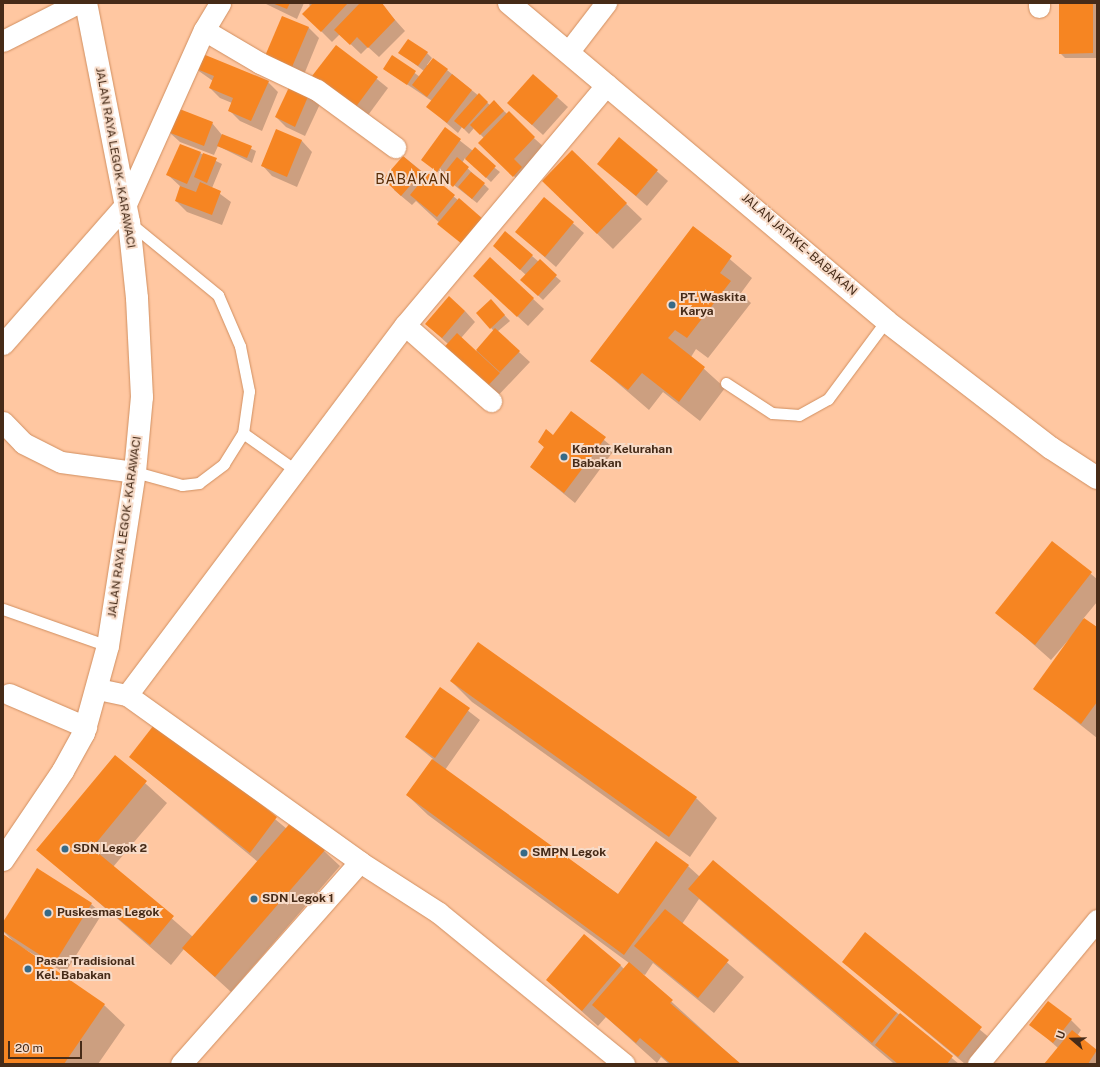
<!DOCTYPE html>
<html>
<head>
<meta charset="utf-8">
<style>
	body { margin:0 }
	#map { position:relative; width:1100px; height:1067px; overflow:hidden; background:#ffc7a1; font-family:"Public Sans",sans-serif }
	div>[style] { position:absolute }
	.shadow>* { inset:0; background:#0003 }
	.building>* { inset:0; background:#f68522 }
	.roads { filter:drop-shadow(0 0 1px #d18f60) drop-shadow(0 0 1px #d18f60) }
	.lane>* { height:11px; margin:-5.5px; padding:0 5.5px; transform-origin:5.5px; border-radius:5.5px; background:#fff }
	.street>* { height:21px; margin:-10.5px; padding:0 10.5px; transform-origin:10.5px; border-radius:10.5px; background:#fff }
	.secondary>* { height:22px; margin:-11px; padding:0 11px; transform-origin:11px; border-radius:11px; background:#fff }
	.primary>* { height:22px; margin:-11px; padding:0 11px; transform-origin:11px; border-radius:11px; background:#fff }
	.dots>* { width:11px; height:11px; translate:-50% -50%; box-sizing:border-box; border:2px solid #f7dbc8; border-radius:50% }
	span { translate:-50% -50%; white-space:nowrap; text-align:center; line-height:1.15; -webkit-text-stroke:4px #f7dbc8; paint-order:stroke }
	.street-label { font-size:12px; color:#462b18 }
	.poi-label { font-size:12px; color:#462b18; font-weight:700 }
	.left { translate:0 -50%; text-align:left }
	.quarter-label { font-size:14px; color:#582b04; letter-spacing:1px }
	.frame { position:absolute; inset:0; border:4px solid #462b18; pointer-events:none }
	.north { position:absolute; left:1052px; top:1019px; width:40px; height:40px; -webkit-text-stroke:3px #f7dbc8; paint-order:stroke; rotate:290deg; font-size:11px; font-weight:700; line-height:16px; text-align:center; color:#462b18 }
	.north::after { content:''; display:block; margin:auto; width:14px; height:18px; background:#462b18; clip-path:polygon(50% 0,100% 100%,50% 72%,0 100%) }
	.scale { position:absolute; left:8px; top:1041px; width:74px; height:18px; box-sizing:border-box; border:2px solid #462b18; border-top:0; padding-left:5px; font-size:12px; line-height:14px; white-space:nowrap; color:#462b18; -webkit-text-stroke:3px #f7dbc8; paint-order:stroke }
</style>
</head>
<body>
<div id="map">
	<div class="shadow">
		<div style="clip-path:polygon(264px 3px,304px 3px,297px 19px)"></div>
		<div style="clip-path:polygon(309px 3px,380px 3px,405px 31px,379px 57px,368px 47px,361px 54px,340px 34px,332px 42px,314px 24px)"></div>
		<div style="clip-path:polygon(1060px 3px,1097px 3px,1097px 58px,1065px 58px,1060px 53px)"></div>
		<div style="clip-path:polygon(282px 17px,309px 28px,319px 38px,303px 77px,276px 66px)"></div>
		<div style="clip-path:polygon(336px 46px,388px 88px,366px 118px,324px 86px)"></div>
		<div style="clip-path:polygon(399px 52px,427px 53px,432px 58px,427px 65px,447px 70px,490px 105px,494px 102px,545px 148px,524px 186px,480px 143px,484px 138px,474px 128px,469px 134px,462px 127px,458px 133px,428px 107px,432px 101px,384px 69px,392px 56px,420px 77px,424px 71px)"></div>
		<div style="clip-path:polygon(193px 67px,268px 82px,278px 92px,262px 131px,240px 121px,229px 110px,232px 103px,220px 98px,210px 88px,213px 81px)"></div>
		<div style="clip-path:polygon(310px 93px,320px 104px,305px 136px,286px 127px,276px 117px)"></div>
		<div style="clip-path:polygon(557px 97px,568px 107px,543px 135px,519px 113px)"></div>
		<div style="clip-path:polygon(212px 123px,222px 135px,256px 151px,252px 163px,218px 146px,214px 155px,180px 142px,169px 132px)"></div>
		<div style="clip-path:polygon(445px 129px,500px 172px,491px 182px,465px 158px,462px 163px,489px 189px,477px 203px,422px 160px)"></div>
		<div style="clip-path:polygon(276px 131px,302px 141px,312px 152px,297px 187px,272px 176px,262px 165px)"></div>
		<div style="clip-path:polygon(620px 139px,668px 181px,647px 206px,599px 164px)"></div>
		<div style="clip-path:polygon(572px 152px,642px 219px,613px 249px,559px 197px)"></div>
		<div style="clip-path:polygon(200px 153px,222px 164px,212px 188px,231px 202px,222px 225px,187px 212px,176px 201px,181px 187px,168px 175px)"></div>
		<div style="clip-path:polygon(404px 157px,458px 200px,473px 254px,416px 201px,412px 205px,394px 190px)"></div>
		<div style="clip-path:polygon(544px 198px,584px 233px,556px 267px,516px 232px)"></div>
		<div style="clip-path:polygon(693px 228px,752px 278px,741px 293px,751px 303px,708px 358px,696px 349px,691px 357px,725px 388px,700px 421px,663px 392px,649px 410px,592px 361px)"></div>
		<div style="clip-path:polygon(494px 246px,532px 256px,561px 281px,543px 300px,527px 285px,526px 275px)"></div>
		<div style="clip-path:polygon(490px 259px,544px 309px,528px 326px,485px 286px)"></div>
		<div style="clip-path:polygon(496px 306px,510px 321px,497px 332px,530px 362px,492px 402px,448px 344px,426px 324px,465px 311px,475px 322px,461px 338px,476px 352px,494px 331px,491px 328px)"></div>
		<div style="clip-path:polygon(571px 413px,615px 449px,575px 503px,531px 467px,545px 448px,539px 442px,554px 436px)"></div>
		<div style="clip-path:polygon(1052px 542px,1097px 579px,1097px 602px,1083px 619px,1097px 629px,1097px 738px,1035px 689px,1078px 629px,1051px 660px,997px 612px)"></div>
		<div style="clip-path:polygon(451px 681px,696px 798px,717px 818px,690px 857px,472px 702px)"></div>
		<div style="clip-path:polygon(440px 689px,480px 720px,445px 770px,619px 895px,688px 866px,700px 877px,900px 1015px,959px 1064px,893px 1063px,699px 899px,682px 924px,744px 977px,714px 1013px,653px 963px,645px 975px,640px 973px,740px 1064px,669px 1064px,661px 1057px,657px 1063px,606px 1017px,598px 1026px,547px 980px,620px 965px,624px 969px,629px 963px,428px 815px,407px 795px,433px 759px,406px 737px)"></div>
		<div style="clip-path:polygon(157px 722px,287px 829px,324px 851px,340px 866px,231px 992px,184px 949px,171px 965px,38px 850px,115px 756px,167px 803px,113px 867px,193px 937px,258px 862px,130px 757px)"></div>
		<div style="clip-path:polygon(91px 904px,102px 914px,65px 973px,16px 944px,104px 1005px,125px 1025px,98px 1064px,3px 1064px,3px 935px,13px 941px,3px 931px,3px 924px)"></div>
		<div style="clip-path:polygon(865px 934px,997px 1044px,981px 1064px,965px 1064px,843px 962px)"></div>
		<div style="clip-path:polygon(1071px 1020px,1081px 1030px,1077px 1036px,1097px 1052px,1097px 1064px,1045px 1064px,1058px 1048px,1031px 1024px)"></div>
	</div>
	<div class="building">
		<div style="clip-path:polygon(272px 3px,290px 3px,287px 9px)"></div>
		<div style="clip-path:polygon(313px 3px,348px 3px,321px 32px,302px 14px)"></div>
		<div style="clip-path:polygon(360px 3px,382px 3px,395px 20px,368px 48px,357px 37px,350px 45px,334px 30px)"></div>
		<div style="clip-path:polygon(1059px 3px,1093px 3px,1093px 53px,1059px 54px)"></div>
		<div style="clip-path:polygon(282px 16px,309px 27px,292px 67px,265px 56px)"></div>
		<div style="clip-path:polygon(408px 39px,428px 52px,418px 66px,398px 53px)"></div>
		<div style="clip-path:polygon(336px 45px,378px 77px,355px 108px,312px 76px)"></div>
		<div style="clip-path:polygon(198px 52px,269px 81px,251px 121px,228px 111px,233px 98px,209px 88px,214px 76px,192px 67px)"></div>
		<div style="clip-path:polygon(392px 55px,416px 71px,407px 85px,383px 69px)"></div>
		<div style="clip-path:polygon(433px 58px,448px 69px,427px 97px,412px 85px)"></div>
		<div style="clip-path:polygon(452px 74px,472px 90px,447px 123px,426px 107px)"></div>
		<div style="clip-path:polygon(533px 74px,558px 96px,532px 125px,507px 103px)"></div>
		<div style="clip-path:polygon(291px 83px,310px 92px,295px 127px,275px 117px)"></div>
		<div style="clip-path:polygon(479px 93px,488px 102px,464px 129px,454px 121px)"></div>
		<div style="clip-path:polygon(494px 100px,504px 111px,480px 135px,470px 125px)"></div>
		<div style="clip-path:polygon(177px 108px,213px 122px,204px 146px,168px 132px)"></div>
		<div style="clip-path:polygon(509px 111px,535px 137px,514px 159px,522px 167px,513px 177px,478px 143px)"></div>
		<div style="clip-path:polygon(445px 127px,461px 139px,437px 172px,421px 160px)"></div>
		<div style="clip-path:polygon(276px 129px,302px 140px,287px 177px,261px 166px)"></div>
		<div style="clip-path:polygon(222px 134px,252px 146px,247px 158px,217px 146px)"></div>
		<div style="clip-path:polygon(619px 137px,658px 170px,636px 196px,597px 164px)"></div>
		<div style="clip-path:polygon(180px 144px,201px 152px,187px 184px,166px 175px)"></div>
		<div style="clip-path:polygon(475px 147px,496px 166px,486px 178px,465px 159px)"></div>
		<div style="clip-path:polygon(572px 150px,627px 203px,597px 234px,542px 181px)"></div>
		<div style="clip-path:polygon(203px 153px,217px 158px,207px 183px,194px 177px)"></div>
		<div style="clip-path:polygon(403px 156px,422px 172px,401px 196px,383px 179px)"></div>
		<div style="clip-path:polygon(457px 157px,469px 167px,453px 187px,441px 177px)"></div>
		<div style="clip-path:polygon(471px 172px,485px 183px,472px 199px,458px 187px)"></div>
		<div style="clip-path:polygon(428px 173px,455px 195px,437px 217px,410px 195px)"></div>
		<div style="clip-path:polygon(200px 182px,221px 191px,212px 215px,175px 201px,180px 186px,196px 192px)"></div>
		<div style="clip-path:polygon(544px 197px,574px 222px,545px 257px,515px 232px)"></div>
		<div style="clip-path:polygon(459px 198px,483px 219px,462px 244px,437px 224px)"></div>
		<div style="clip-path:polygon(693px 226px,732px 256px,720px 273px,731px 281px,687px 338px,675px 330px,668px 338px,705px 367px,679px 402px,642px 373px,628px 390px,590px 361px)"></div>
		<div style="clip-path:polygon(505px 231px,533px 255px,520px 270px,493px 246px)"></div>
		<div style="clip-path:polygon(490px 257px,534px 298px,517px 317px,473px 276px)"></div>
		<div style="clip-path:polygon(540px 259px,557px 275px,538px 296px,520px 280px)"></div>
		<div style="clip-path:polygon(449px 296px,465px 311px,442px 338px,425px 324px)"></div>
		<div style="clip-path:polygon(491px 299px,505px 315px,490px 329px,476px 313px)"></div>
		<div style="clip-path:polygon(495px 328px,520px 351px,500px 372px,476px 350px)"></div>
		<div style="clip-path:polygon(457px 333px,500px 373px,481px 393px,439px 353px)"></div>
		<div style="clip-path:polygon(571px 411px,606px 437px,564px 493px,530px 467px,544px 447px,538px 442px,546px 429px,553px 435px)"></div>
		<div style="clip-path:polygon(1052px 541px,1092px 572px,1035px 645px,995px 613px)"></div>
		<div style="clip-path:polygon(1084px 618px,1097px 627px,1097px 702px,1081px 724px,1033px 689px)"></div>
		<div style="clip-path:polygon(478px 642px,697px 797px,669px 837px,450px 681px)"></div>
		<div style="clip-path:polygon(440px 687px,470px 708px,435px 758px,405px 737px)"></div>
		<div style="clip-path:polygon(157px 721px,277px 817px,250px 853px,129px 757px)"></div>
		<div style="clip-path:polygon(115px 755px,147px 781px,92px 848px,174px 916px,150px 945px,36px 850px)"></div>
		<div style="clip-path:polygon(432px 759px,618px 894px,656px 841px,689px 865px,624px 955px,406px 795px)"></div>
		<div style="clip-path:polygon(292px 821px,325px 850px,215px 977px,182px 948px)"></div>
		<div style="clip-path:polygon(713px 860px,897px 1013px,872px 1043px,688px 889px)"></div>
		<div style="clip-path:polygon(37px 868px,92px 903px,54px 964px,3px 931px,3px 922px)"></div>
		<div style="clip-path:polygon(665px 909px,729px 960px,698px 998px,634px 946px)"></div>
		<div style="clip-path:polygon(865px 932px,982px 1027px,958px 1057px,842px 962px)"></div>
		<div style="clip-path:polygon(3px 934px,105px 1004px,64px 1064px,3px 1064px)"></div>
		<div style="clip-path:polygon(584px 934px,621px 965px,582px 1011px,546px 980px)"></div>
		<div style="clip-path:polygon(629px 962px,673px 1000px,670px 1003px,741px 1064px,671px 1064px,640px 1038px,636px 1043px,592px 1005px)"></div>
		<div style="clip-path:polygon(1048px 1001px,1072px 1019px,1053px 1043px,1029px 1025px)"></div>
		<div style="clip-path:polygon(900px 1013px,953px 1056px,947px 1064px,898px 1064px,875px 1045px)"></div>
		<div style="clip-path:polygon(1072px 1030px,1097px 1050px,1088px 1064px,1044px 1064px)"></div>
	</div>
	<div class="roads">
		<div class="lane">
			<div style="left:130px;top:223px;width:114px;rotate:39.3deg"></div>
			<div style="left:218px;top:295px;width:56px;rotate:66.7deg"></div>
			<div style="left:240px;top:346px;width:46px;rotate:78.7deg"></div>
			<div style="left:249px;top:391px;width:42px;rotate:98.1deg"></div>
			<div style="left:243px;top:433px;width:36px;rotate:122deg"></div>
			<div style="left:224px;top:464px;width:31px;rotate:143deg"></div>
			<div style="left:199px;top:483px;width:17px;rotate:173deg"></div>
			<div style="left:182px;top:485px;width:49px;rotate:-164.5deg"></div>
			<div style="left:726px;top:383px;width:55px;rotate:33.1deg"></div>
			<div style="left:772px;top:413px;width:27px;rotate:4deg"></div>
			<div style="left:799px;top:415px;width:33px;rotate:-29deg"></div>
			<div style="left:828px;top:399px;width:97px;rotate:-53.4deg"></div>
			<div style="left:243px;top:433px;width:64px;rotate:35.4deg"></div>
			<div style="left:3px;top:609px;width:111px;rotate:19.4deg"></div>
		</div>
		<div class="street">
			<div style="left:1039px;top:3px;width:4px;rotate:90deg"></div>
			<div style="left:204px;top:30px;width:65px;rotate:30.5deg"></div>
			<div style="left:260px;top:63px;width:63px;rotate:25.3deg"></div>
			<div style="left:317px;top:90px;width:97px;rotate:36.2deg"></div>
			<div style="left:3px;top:41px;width:84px;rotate:-26.9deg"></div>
			<div style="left:569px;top:51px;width:61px;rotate:-52.4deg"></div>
			<div style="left:405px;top:325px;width:115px;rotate:41.5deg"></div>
			<div style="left:3px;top:344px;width:186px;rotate:-48.7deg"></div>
			<div style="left:126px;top:204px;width:191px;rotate:-65.9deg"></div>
			<div style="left:204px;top:30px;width:31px;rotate:-59deg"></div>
			<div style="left:3px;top:422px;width:29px;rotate:46deg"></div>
			<div style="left:23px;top:443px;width:42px;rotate:26.6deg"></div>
			<div style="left:61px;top:462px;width:75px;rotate:7.7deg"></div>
			<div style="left:98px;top:689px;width:30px;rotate:12deg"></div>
			<div style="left:127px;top:695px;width:287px;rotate:35.6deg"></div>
			<div style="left:360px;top:862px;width:94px;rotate:32.8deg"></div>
			<div style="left:439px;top:913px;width:239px;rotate:39.2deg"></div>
			<div style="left:9px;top:694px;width:84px;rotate:23.2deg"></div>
			<div style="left:127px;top:695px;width:463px;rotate:-53.1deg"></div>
			<div style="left:405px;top:325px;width:314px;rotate:-50deg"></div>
			<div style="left:181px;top:1064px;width:270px;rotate:-48.5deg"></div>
			<div style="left:978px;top:1064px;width:187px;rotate:-50.4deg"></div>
		</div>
		<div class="secondary">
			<div style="left:509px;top:3px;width:493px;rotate:40.1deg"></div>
			<div style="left:886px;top:321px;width:208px;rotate:37.6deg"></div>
			<div style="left:1051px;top:448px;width:55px;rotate:33.1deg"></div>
		</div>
		<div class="primary">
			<div style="left:3px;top:860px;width:107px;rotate:-56deg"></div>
			<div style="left:63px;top:771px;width:43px;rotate:-61.1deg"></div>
			<div style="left:84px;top:733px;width:90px;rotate:-74.6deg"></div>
			<div style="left:108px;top:646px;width:176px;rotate:-81.2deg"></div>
			<div style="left:135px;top:472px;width:75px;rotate:-84.7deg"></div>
			<div style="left:142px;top:397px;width:99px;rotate:-92.9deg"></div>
			<div style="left:137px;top:298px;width:76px;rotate:-96deg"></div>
			<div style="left:129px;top:222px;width:223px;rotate:-101.1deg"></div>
		</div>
	</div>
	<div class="dots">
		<div style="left:672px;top:305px;background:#366a87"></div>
		<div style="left:564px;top:457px;background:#366a87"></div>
		<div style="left:65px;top:849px;background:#366a87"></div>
		<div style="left:524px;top:853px;background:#366a87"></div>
		<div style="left:254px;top:899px;background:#366a87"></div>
		<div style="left:48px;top:913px;background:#366a87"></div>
		<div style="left:28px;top:969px;background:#366a87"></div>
	</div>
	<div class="street-label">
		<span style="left:115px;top:158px;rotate:80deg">JALAN RAYA LEGOK - KARAWACI</span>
		<span style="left:799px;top:245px;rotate:41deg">JALAN JATAKE - BABAKAN</span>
		<span style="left:125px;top:527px;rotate:-82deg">JALAN RAYA LEGOK - KARAWACI</span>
	</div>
	<div class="poi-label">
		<span class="left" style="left:680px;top:305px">PT. Waskita<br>Karya</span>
		<span class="left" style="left:572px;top:457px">Kantor Kelurahan<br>Babakan</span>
		<span class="left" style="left:73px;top:849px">SDN Legok 2</span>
		<span class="left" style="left:532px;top:853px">SMPN Legok</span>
		<span class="left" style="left:262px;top:899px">SDN Legok 1</span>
		<span class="left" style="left:57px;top:913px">Puskesmas Legok</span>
		<span class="left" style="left:36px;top:969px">Pasar Tradisional<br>Kel. Babakan</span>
	</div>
	<div class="quarter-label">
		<span style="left:413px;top:179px">BABAKAN</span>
	</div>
	<div class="frame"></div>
	<div class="north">U</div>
	<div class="scale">20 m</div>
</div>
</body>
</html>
